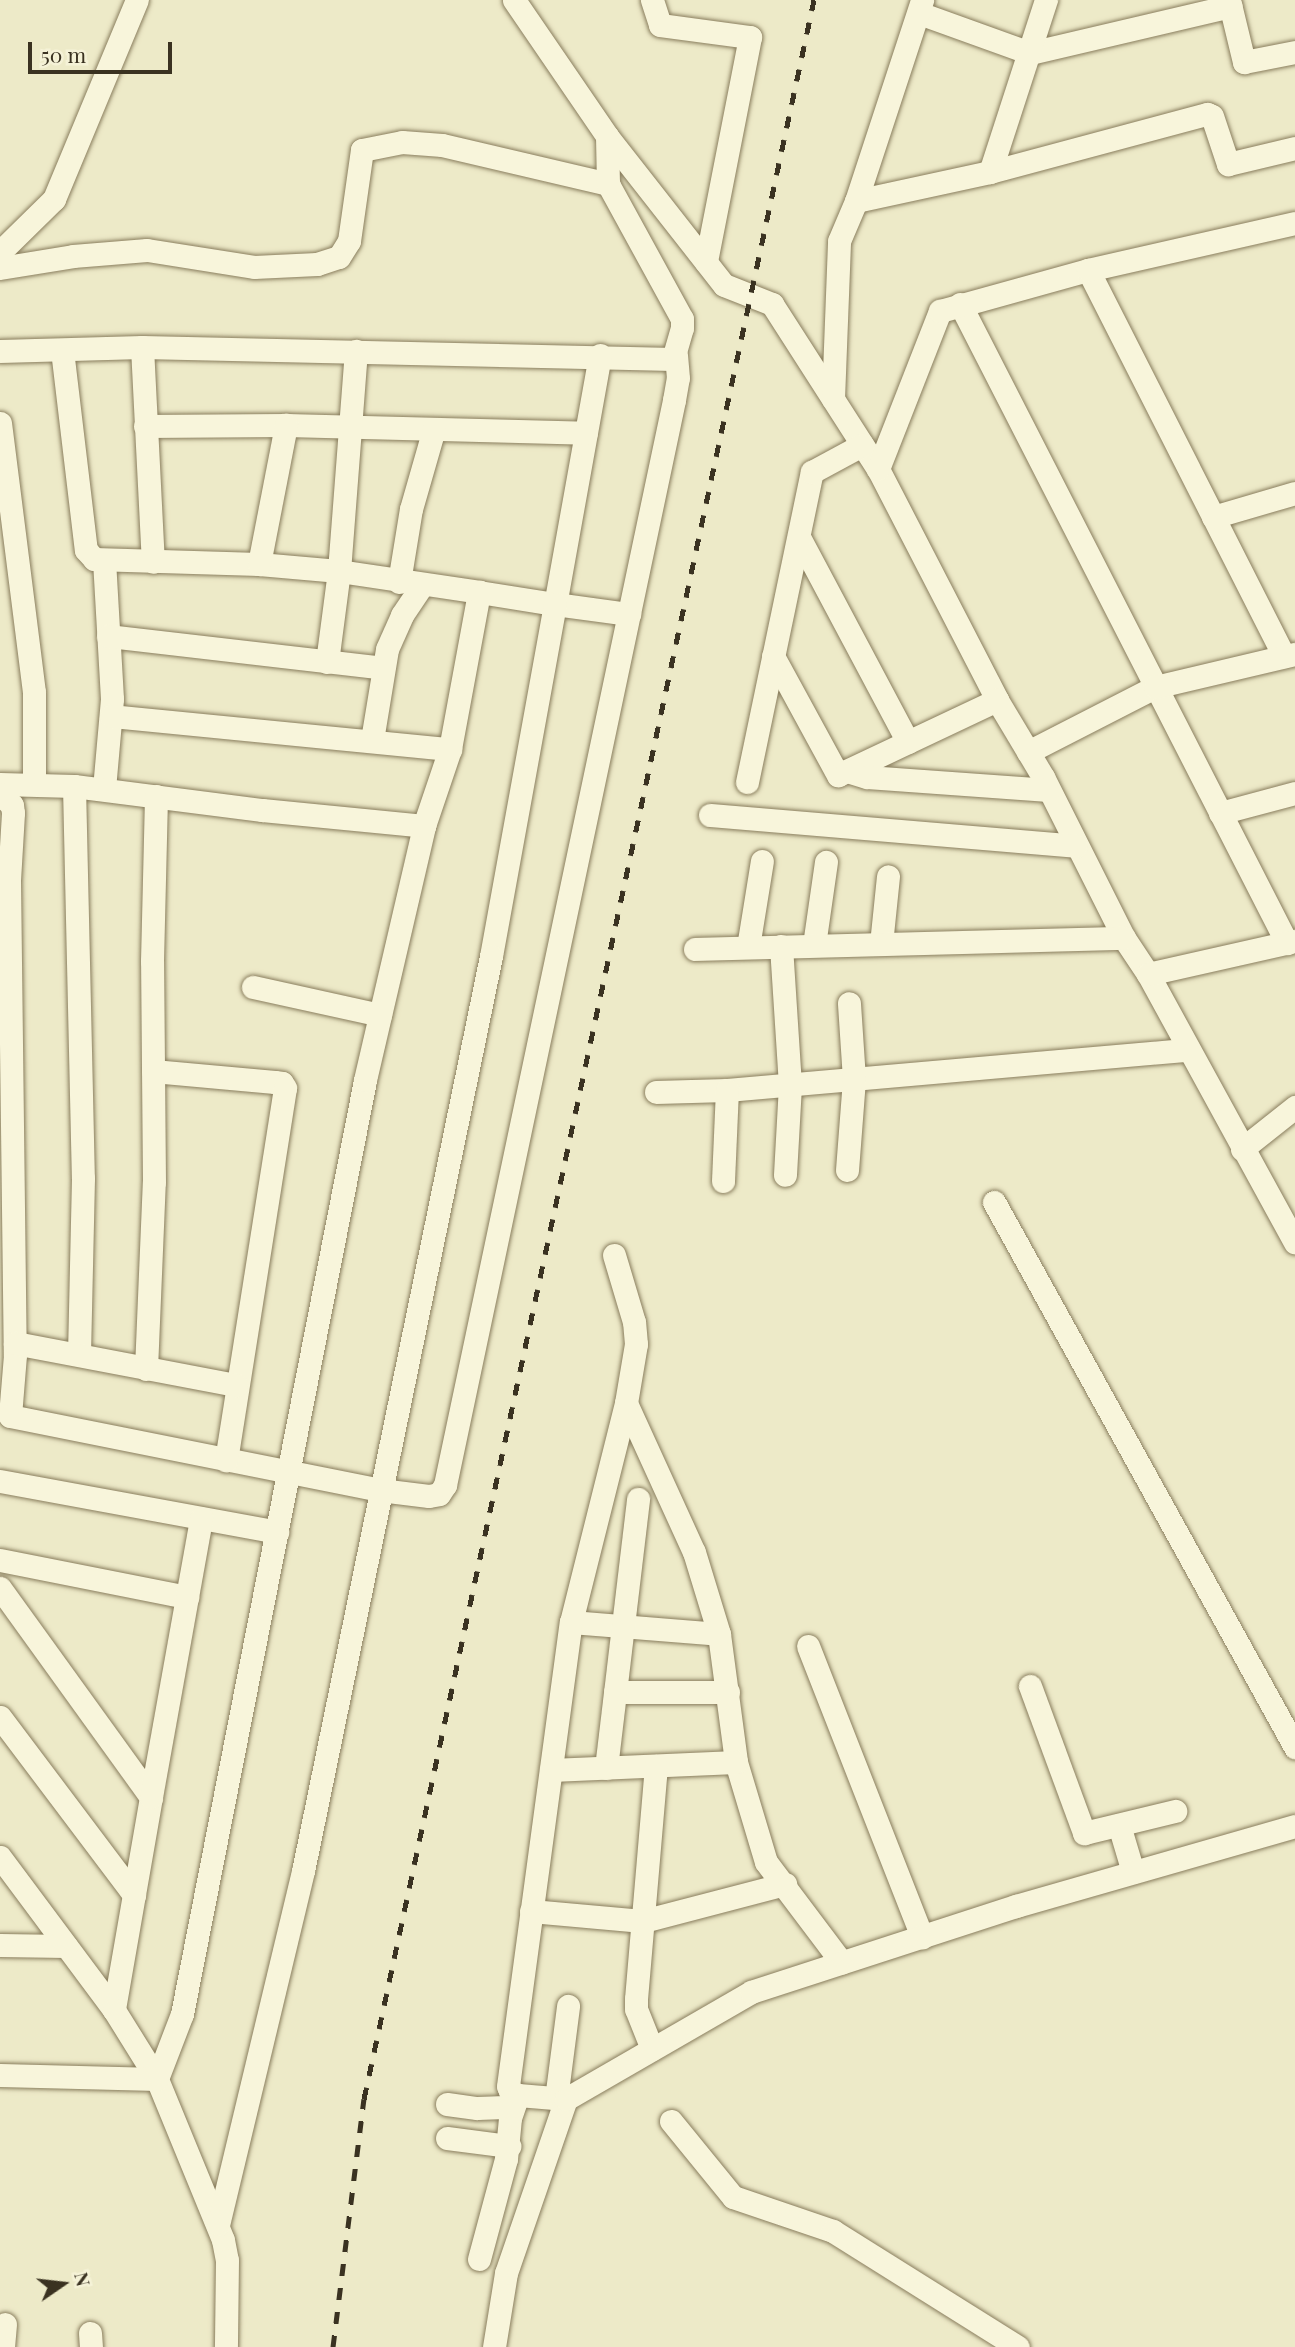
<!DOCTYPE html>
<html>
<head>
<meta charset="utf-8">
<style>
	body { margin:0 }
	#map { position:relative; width:1295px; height:2347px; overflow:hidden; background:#edeac8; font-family:"Playfair Display",serif }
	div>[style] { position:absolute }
	.roads { filter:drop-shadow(0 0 2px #897d5d) drop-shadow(0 0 2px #897d5d) }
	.minor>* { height:23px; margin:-11.5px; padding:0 11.5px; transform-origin:11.5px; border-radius:11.5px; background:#f8f5db }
	.rail>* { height:5px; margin-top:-2.5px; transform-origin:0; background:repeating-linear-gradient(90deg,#3a3221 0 12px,transparent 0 24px) }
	span { translate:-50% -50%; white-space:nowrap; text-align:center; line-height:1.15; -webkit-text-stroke:5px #f5f2d7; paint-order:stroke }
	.north { position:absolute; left:28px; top:2249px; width:70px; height:70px; -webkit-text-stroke:5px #f5f2d7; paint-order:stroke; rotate:76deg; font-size:19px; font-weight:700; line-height:28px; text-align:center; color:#3a3221 }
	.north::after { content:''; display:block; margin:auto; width:24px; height:32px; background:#3a3221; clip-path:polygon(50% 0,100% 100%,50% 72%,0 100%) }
	.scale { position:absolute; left:28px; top:42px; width:144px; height:32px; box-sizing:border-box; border:4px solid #3a3221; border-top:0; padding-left:9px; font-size:21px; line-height:24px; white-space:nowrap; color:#3a3221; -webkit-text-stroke:5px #f5f2d7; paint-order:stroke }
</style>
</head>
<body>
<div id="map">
	<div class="roads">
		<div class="minor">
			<div style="left:514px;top:0;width:165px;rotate:55.6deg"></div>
			<div style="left:607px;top:136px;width:189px;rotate:51.9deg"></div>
			<div style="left:724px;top:285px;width:52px;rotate:21.6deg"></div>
			<div style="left:772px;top:304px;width:196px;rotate:57.3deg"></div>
			<div style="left:878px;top:469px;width:260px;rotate:62.7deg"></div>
			<div style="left:997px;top:700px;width:90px;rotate:59.1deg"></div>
			<div style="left:1043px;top:777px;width:180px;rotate:63.3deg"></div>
			<div style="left:1124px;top:938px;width:43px;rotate:56.3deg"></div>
			<div style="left:1148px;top:974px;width:306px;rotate:61.3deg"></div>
			<div style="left:652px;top:0;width:26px;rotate:72deg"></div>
			<div style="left:660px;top:25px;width:91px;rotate:7.6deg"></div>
			<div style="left:750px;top:37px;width:229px;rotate:101.1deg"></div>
			<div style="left:1229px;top:0;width:64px;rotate:76.4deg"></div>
			<div style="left:1244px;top:62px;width:52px;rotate:-11.1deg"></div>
			<div style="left:919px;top:13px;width:118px;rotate:19.8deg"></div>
			<div style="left:1030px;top:53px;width:206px;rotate:-13.2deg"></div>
			<div style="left:990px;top:172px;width:181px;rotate:-72deg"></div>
			<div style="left:856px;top:201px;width:137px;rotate:-12.2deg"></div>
			<div style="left:990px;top:172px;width:225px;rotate:-15deg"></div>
			<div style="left:1207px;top:114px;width:5px;rotate:22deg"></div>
			<div style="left:1212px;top:116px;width:51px;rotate:71.6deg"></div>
			<div style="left:1228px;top:164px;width:69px;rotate:-13.4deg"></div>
			<div style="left:0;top:252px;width:76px;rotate:-44.5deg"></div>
			<div style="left:54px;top:199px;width:216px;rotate:-67.4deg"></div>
			<div style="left:0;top:268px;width:74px;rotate:-9.3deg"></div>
			<div style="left:73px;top:256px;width:74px;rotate:-4.6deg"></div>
			<div style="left:147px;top:250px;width:108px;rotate:9deg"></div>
			<div style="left:254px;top:267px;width:63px;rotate:-2.7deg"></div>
			<div style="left:317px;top:264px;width:23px;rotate:-18deg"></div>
			<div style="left:339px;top:257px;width:19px;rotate:-58deg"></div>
			<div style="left:349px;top:241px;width:92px;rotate:-81.9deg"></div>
			<div style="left:362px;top:150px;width:41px;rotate:-11.3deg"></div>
			<div style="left:402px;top:142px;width:40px;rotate:4.3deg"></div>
			<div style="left:442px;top:145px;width:171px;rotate:13.2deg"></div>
			<div style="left:1088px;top:270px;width:433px;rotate:63.1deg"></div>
			<div style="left:960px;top:304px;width:718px;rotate:62.9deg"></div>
			<div style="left:142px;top:347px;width:215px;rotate:87.1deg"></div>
			<div style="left:62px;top:350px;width:201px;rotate:83.2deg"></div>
			<div style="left:86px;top:550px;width:12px;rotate:48deg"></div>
			<div style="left:94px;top:559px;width:165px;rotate:1.7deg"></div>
			<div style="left:259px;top:564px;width:80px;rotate:5deg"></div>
			<div style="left:339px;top:571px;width:142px;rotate:8.5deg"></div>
			<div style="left:0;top:351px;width:142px;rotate:-1.6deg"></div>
			<div style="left:142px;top:347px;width:531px;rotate:1.29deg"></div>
			<div style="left:673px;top:359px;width:32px;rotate:-74deg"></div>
			<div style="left:682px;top:328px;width:9px;rotate:-90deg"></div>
			<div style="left:682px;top:319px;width:154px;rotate:-118.7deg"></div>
			<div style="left:608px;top:184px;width:48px;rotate:-91.2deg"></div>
			<div style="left:600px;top:355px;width:253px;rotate:100.2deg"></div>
			<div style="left:555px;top:604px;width:75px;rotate:7.7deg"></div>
			<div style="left:833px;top:399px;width:158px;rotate:-87.8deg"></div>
			<div style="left:839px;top:241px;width:43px;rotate:-67deg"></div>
			<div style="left:856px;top:201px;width:212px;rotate:-71.8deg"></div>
			<div style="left:0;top:423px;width:271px;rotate:82.8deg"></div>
			<div style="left:34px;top:692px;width:91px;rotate:90deg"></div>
			<div style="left:145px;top:426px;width:141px;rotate:-0.4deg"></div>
			<div style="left:286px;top:425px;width:300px;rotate:1.5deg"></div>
			<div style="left:878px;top:469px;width:170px;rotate:-68.6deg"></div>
			<div style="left:940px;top:311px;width:154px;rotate:-15.5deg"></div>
			<div style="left:1088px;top:270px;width:212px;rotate:-12.8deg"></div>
			<div style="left:1213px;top:517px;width:85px;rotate:-16.3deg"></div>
			<div style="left:800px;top:539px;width:230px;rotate:62deg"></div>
			<div style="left:104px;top:560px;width:139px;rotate:86.7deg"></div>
			<div style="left:112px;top:699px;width:90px;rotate:95.1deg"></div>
			<div style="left:259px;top:564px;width:142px;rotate:-79deg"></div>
			<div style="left:399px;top:582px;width:74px;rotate:-80.7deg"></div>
			<div style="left:411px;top:509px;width:83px;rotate:-74deg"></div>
			<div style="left:108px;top:636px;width:277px;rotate:6.6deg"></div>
			<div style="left:773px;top:656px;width:136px;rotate:61.4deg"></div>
			<div style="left:838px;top:775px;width:176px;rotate:-25.3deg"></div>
			<div style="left:327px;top:662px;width:92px;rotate:-82.5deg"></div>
			<div style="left:339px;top:571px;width:221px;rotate:-85.6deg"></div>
			<div style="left:111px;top:716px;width:341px;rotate:5.6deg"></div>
			<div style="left:372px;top:740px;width:92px;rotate:-80.6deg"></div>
			<div style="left:387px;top:649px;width:37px;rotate:-66deg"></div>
			<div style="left:402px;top:615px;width:36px;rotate:-56deg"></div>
			<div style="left:1028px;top:752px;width:143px;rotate:-27.1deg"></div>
			<div style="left:1155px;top:687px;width:144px;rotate:-13.3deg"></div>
			<div style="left:847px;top:771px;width:21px;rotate:17deg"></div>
			<div style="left:867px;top:777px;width:182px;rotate:4.1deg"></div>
			<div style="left:747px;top:782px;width:317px;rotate:-78.2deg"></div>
			<div style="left:812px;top:472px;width:57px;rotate:-28.4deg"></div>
			<div style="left:0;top:784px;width:74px;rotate:1.5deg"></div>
			<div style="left:74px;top:786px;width:190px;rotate:7.3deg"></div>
			<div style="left:262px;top:810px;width:163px;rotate:5.6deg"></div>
			<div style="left:74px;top:786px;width:392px;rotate:88.7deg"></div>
			<div style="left:83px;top:1178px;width:176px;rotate:91.3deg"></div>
			<div style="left:0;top:794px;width:16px;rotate:43deg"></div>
			<div style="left:12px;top:805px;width:8px;rotate:83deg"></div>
			<div style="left:13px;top:813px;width:67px;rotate:93.4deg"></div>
			<div style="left:9px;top:880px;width:475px;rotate:89.3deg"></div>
			<div style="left:15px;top:1355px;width:61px;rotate:94.7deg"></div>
			<div style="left:10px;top:1416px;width:377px;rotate:11.3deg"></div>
			<div style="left:380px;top:1490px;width:49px;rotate:7deg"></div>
			<div style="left:429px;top:1496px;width:10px;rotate:-11deg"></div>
			<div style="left:439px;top:1494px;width:11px;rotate:-56deg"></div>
			<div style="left:445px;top:1485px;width:1109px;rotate:-78.08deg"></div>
			<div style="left:674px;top:400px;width:22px;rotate:-80deg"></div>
			<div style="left:678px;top:378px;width:23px;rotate:-95deg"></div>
			<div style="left:1220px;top:813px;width:78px;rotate:-14.9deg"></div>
			<div style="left:710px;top:815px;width:367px;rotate:4.8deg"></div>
			<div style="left:881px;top:944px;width:68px;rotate:-84.1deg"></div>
			<div style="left:814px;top:945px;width:84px;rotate:-81.8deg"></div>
			<div style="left:781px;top:946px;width:139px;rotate:86.3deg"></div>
			<div style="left:790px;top:1085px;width:90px;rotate:93.2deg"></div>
			<div style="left:748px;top:947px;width:87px;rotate:-80.8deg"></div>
			<div style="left:695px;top:949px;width:429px;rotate:-1.5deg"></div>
			<div style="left:1148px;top:974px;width:151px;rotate:-12.7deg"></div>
			<div style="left:253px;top:987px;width:130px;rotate:12.4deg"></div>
			<div style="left:153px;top:1071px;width:122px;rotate:5.2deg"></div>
			<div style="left:275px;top:1082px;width:7px;rotate:8deg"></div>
			<div style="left:282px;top:1083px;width:6px;rotate:59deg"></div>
			<div style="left:285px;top:1088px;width:377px;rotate:99deg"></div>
			<div style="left:656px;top:1092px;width:71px;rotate:-1.6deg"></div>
			<div style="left:727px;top:1090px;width:462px;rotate:-5deg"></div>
			<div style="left:1242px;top:1149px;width:68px;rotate:-38.4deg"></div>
			<div style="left:847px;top:1170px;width:91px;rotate:-85.6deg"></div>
			<div style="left:854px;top:1079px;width:76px;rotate:-93.8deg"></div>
			<div style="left:723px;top:1181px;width:91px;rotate:-87.5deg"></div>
			<div style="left:994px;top:1202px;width:623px;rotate:61.09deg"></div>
			<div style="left:15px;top:1343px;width:225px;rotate:10.8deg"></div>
			<div style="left:146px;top:1369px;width:187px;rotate:-87.6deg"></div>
			<div style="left:154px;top:1182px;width:221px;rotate:-90.5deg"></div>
			<div style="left:152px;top:961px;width:165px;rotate:-88.6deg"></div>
			<div style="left:626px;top:1403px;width:164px;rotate:65.5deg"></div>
			<div style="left:694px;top:1552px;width:86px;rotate:73deg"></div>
			<div style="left:719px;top:1634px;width:129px;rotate:82.4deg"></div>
			<div style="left:736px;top:1762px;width:104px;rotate:73.3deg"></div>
			<div style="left:766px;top:1862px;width:126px;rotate:53deg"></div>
			<div style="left:0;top:1481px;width:282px;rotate:10.4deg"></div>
			<div style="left:0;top:1560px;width:191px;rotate:11.2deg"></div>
			<div style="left:0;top:1588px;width:258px;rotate:54.2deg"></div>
			<div style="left:151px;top:1797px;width:216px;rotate:99.9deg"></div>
			<div style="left:571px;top:1622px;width:148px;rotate:4.6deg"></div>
			<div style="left:808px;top:1646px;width:313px;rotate:68.6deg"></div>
			<div style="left:1030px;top:1686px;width:157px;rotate:69.8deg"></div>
			<div style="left:1084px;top:1833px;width:94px;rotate:-13.6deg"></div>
			<div style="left:615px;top:1692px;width:113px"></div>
			<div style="left:0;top:1717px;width:223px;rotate:53deg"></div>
			<div style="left:606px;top:1768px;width:271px;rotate:-83.2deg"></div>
			<div style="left:551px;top:1770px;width:185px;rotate:-2.5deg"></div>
			<div style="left:151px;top:1797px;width:283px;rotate:-79.8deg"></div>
			<div style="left:1119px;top:1825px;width:49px;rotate:73.4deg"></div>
			<div style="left:0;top:1857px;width:191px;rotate:53.3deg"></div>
			<div style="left:114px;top:2010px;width:81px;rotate:58.1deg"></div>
			<div style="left:157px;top:2079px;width:174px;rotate:67.7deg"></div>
			<div style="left:223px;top:2240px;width:20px;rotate:79deg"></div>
			<div style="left:227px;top:2260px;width:87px;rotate:90.7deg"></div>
			<div style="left:531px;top:1911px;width:112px;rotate:5.1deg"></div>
			<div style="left:643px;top:1921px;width:147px;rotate:-14.6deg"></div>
			<div style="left:0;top:1945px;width:66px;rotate:0.9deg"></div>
			<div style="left:652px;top:2049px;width:43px;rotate:-111.8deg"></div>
			<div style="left:636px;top:2009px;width:10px;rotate:-90deg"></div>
			<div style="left:636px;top:1999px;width:234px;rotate:-85.1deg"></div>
			<div style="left:0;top:2075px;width:157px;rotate:1.5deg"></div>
			<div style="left:157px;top:2079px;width:70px;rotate:-69deg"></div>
			<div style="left:182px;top:2014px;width:952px;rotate:-78.91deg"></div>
			<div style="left:365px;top:1080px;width:261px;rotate:-76.9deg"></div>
			<div style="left:424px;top:826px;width:81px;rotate:-71.3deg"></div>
			<div style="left:450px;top:749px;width:160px;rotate:-79.5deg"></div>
			<div style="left:479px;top:592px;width:77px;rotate:9deg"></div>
			<div style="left:555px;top:604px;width:358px;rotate:100.3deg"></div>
			<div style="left:491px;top:956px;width:934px;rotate:101.61deg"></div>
			<div style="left:303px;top:1871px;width:363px;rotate:103.5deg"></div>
			<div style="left:556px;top:2099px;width:94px;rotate:-82.6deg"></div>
			<div style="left:566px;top:2099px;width:48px;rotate:-175.2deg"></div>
			<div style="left:518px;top:2095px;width:9px;rotate:-153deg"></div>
			<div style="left:510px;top:2091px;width:5px;rotate:-112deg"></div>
			<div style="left:508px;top:2086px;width:468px;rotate:-82.3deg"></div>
			<div style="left:571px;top:1622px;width:226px;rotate:-75.9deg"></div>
			<div style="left:626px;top:1403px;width:60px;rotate:-80.4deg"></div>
			<div style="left:636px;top:1344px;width:22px;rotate:-95deg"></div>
			<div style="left:634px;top:1322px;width:70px;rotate:-106.6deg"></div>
			<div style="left:447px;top:2104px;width:30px;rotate:8deg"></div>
			<div style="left:477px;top:2108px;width:35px;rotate:-2deg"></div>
			<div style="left:671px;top:2121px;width:98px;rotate:50.8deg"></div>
			<div style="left:733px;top:2197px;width:106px;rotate:18.8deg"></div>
			<div style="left:833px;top:2231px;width:218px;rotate:32.1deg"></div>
			<div style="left:447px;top:2138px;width:63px;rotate:7.4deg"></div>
			<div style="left:479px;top:2259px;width:104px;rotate:-74.9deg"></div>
			<div style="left:506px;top:2159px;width:41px;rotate:-84.4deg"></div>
			<div style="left:510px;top:2118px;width:24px;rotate:-71deg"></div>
			<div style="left:90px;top:2333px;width:14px;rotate:86deg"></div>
			<div style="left:3px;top:2347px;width:23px;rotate:-85deg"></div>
			<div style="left:494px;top:2347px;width:75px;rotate:-80.8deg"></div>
			<div style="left:506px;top:2273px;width:184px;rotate:-71deg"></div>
			<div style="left:566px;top:2099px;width:214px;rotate:-30deg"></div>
			<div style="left:751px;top:1992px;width:279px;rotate:-18deg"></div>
			<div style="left:1016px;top:1906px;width:290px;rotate:-16deg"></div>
		</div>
	</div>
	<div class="rail">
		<div style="left:333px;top:2347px;width:250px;rotate:-82.9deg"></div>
		<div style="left:364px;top:2099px;width:2147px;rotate:-77.9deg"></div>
	</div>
	<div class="north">N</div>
	<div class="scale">50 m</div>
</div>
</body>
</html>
